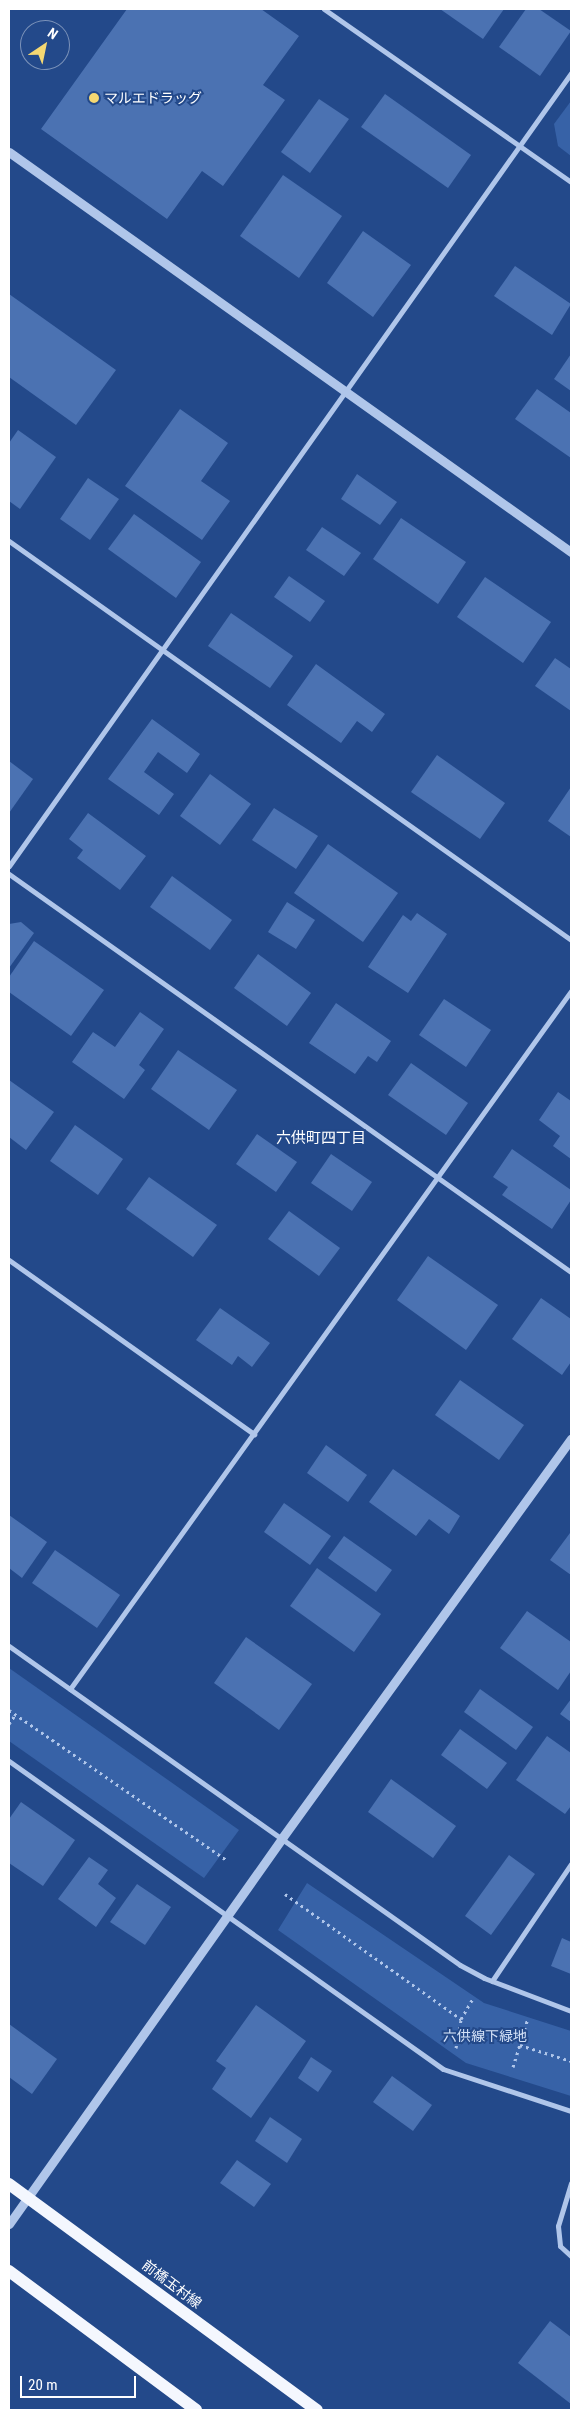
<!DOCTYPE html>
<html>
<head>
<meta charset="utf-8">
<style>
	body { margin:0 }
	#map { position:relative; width:580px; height:2419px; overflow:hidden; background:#23498a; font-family:"Roboto Condensed","Noto Sans JP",sans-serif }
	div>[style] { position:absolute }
	.green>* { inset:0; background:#3762a7 }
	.building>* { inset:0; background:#4b72b2 }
	.path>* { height:3px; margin-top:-1.5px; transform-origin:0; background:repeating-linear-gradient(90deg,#b0c6ea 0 2.5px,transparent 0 6.5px) }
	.minor>* { height:5px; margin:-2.5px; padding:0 2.5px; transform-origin:2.5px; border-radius:2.5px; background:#b0c6ea }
	.tertiary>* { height:9px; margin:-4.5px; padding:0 4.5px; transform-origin:4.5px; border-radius:4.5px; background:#b0c6ea }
	.primary>* { height:12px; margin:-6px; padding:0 6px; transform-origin:6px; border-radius:6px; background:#f4f7fe }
	.dots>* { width:14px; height:14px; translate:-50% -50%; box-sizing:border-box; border:2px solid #23498a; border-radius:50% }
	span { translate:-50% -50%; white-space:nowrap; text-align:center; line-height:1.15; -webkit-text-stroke:4px #23498a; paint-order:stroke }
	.poi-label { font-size:14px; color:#fff }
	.left { translate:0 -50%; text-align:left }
	.park-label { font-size:14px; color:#d4e2f8 }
	.street-label { font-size:14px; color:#fff }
	.neighbourhood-label { font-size:15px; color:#fff }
	.frame { position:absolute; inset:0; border:10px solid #fff; pointer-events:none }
	.north { position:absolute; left:20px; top:20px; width:50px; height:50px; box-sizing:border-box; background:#23498a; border:1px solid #7b92b9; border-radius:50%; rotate:34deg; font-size:14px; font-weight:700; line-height:20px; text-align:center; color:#fff }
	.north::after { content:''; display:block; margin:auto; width:18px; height:22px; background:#f5d872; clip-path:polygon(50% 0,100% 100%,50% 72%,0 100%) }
	.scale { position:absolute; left:20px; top:2376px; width:116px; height:22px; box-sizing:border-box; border:2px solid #fff; border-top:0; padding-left:6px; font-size:15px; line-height:18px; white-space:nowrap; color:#fff; -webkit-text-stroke:4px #23498a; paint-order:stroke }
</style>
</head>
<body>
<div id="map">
	<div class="green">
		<div style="clip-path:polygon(571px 101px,571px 156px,558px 146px,554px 124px)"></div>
		<div style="clip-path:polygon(9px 1668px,239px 1830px,204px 1878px,9px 1741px)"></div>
		<div style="clip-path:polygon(307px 1883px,484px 2003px,571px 2031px,571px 2096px,466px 2063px,278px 1930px)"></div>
	</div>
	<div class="building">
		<div style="clip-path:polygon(127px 9px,261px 9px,299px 36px,263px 85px,285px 100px,223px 186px,202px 171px,167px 219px,41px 129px)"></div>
		<div style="clip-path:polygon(440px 9px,504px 9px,483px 39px)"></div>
		<div style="clip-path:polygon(526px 9px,539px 9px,571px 31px,540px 76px,499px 47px)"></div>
		<div style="clip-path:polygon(385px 94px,471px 155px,448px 188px,361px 127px)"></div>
		<div style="clip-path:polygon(319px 99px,349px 119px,310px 173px,281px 152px)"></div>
		<div style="clip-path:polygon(283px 175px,342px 216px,299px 278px,240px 236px)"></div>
		<div style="clip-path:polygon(363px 231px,411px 265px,373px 317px,327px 283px)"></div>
		<div style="clip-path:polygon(515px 266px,571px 304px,552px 335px,494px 296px)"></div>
		<div style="clip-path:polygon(9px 294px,116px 370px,76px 425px,9px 377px)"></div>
		<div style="clip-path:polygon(571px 354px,571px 391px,554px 379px)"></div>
		<div style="clip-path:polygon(537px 389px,571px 413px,571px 458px,515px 419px)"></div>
		<div style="clip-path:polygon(180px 409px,228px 443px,201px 481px,230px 501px,202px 540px,125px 486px)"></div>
		<div style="clip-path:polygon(18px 430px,56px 457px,20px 509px,9px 501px,9px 443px)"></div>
		<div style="clip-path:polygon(357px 474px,397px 502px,380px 525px,341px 499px)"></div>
		<div style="clip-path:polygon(88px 478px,119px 499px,90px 540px,60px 519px)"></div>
		<div style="clip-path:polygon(134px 514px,201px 562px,176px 598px,108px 549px)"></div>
		<div style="clip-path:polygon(401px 518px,466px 562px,438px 604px,373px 559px)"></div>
		<div style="clip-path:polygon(322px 527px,361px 553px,344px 576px,306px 550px)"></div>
		<div style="clip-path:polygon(289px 576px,325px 601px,310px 622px,274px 597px)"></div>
		<div style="clip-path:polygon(485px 577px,551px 622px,523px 663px,457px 617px)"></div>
		<div style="clip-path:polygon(231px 613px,293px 656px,270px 688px,208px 646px)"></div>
		<div style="clip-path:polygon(555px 658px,571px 669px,571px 711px,535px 686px)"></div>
		<div style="clip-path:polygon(316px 664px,385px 714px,372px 732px,357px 721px,341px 743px,287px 705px)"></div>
		<div style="clip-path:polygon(152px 719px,200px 754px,187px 773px,158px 752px,144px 772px,174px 794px,159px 815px,108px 779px)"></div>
		<div style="clip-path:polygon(437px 755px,505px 803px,480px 839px,411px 792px)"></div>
		<div style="clip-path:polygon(9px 761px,33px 779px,9px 813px)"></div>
		<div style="clip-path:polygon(210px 774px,251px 804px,220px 845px,180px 816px)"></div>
		<div style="clip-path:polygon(571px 787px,571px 837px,548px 821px)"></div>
		<div style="clip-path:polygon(274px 808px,318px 836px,296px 869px,252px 840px)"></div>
		<div style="clip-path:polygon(88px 813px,146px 856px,120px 890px,77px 858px,83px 850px,69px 839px)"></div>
		<div style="clip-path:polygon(328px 844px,398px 893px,363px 942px,294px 893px)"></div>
		<div style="clip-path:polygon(172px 876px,232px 920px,210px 950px,150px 907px)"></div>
		<div style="clip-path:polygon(287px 902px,315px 920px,296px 949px,268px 932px)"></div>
		<div style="clip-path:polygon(417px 913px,447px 934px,408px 993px,368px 967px,403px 915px,411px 921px)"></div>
		<div style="clip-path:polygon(21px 922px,34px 933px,9px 968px,9px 924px)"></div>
		<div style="clip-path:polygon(34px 941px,104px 990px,71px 1036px,9px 992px,9px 977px)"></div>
		<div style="clip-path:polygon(258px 954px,311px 993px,287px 1026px,234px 988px)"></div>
		<div style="clip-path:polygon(444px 999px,491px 1030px,466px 1067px,419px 1035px)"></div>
		<div style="clip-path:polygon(336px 1003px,391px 1041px,377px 1062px,368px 1056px,355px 1074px,309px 1043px)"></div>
		<div style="clip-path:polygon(140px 1012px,164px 1029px,139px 1065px,145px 1070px,124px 1099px,72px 1062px,93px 1032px,115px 1047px)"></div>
		<div style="clip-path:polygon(178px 1050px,237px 1090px,209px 1130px,151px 1089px)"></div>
		<div style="clip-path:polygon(411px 1063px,468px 1103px,446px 1135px,388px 1095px)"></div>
		<div style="clip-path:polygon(9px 1080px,54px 1112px,26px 1150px,9px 1137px)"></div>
		<div style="clip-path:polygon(558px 1092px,571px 1101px,571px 1159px,553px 1146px,560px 1136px,539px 1120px)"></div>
		<div style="clip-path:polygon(75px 1125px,123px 1159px,98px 1195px,50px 1161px)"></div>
		<div style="clip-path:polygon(257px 1134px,297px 1162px,276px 1192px,236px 1164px)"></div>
		<div style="clip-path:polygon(512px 1149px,571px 1190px,571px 1200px,552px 1229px,502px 1195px,508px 1187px,493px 1177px)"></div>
		<div style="clip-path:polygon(331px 1154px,372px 1182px,352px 1211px,311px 1183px)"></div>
		<div style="clip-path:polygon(149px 1177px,217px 1225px,193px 1257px,126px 1209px)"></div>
		<div style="clip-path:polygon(289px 1211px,340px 1248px,319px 1276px,268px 1239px)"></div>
		<div style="clip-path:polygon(428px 1256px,498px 1305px,466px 1350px,397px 1300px)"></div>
		<div style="clip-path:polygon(541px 1298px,571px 1319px,571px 1362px,562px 1375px,512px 1339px)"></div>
		<div style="clip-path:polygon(220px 1308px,270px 1343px,252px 1367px,238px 1356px,232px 1365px,196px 1340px)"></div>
		<div style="clip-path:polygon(460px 1380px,524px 1425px,499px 1460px,435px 1415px)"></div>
		<div style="clip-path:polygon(326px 1445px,367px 1475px,348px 1502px,307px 1473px)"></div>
		<div style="clip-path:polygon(393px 1469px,460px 1516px,449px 1534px,429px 1519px,416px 1536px,369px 1502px)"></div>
		<div style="clip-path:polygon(284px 1503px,331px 1536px,310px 1565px,264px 1532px)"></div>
		<div style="clip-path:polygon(9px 1515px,47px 1542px,22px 1578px,9px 1568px)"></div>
		<div style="clip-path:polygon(570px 1533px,571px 1534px,571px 1575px,550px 1560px)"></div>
		<div style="clip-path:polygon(344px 1536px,392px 1570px,376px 1592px,328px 1558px)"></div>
		<div style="clip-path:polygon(55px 1550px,120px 1595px,97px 1628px,32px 1583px)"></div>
		<div style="clip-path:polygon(317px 1568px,381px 1614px,354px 1652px,290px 1606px)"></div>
		<div style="clip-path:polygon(527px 1611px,571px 1642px,571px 1671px,558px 1690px,500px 1648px)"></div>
		<div style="clip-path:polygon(246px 1637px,312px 1684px,279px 1730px,214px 1683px)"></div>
		<div style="clip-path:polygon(480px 1689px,533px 1727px,516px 1750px,464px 1712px)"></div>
		<div style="clip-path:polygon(571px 1699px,571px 1722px,560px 1714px)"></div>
		<div style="clip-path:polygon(460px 1729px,507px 1763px,487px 1789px,441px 1755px)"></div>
		<div style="clip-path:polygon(547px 1736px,571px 1753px,571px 1806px,565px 1814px,516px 1780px)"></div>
		<div style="clip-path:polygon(391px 1779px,456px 1826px,433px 1858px,368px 1812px)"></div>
		<div style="clip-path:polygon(21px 1802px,75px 1840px,43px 1886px,9px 1863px,9px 1819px)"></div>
		<div style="clip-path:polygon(509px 1855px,535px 1874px,491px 1935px,465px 1916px)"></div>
		<div style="clip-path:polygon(89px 1857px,108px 1870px,98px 1884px,116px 1898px,96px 1927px,58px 1899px)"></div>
		<div style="clip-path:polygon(137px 1884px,171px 1907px,145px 1945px,110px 1922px)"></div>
		<div style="clip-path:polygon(562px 1938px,571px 1942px,571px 1974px,551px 1966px)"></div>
		<div style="clip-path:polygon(256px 2005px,306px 2041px,251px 2118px,212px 2089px,226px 2068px,216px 2061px)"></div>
		<div style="clip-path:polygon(9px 2024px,57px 2059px,32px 2094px,9px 2077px)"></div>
		<div style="clip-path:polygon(311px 2057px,332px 2071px,318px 2092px,298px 2078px)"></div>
		<div style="clip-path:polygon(392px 2076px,432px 2105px,413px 2131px,373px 2102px)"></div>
		<div style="clip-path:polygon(270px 2117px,302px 2139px,287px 2163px,255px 2141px)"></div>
		<div style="clip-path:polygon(237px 2160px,271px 2184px,254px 2207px,220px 2183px)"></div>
		<div style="clip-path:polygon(550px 2321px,571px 2337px,571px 2404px,518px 2363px)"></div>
	</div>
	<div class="path">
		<div style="left:9px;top:1710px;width:266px;rotate:34.6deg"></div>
		<div style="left:9px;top:1724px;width:11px;rotate:-56deg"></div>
		<div style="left:285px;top:1894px;width:216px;rotate:35.4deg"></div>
		<div style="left:520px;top:2045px;width:53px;rotate:17.4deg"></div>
		<div style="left:456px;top:2048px;width:29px;rotate:-80deg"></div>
		<div style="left:461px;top:2019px;width:24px;rotate:-60deg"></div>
		<div style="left:513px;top:2067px;width:51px;rotate:-73deg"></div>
	</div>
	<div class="minor">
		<div style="left:324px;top:9px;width:302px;rotate:35deg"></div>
		<div style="left:9px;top:541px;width:689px;rotate:35.37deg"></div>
		<div style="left:9px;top:866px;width:972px;rotate:-54.67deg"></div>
		<div style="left:9px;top:874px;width:689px;rotate:35.31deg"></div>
		<div style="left:9px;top:1260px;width:301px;rotate:35.4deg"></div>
		<div style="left:9px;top:1646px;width:552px;rotate:35.27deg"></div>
		<div style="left:460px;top:1965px;width:27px;rotate:28deg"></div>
		<div style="left:484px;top:1978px;width:93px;rotate:20.8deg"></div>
		<div style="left:70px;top:1689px;width:859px;rotate:-54.33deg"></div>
		<div style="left:9px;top:1761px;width:532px;rotate:35.36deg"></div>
		<div style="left:443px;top:2069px;width:135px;rotate:18.2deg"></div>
		<div style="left:492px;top:1981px;width:141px;rotate:-56deg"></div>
		<div style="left:571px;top:2183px;width:45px;rotate:106.8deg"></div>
		<div style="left:558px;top:2226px;width:20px;rotate:84deg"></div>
		<div style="left:560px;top:2246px;width:15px;rotate:42deg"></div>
	</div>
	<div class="tertiary">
		<div style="left:9px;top:152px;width:690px;rotate:35.44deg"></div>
		<div style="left:9px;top:2224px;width:473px;rotate:-54.7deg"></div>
		<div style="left:282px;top:1838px;width:493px;rotate:-54.1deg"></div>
	</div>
	<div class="primary">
		<div style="left:9px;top:2184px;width:382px;rotate:36.3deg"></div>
		<div style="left:9px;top:2271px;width:233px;rotate:36.6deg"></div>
	</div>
	<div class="dots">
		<div style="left:94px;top:98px;background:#f5d872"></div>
	</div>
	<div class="poi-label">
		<span class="left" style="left:104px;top:98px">マルエドラッグ</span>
	</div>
	<div class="park-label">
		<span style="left:485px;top:2036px">六供線下緑地</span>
	</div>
	<div class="street-label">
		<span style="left:172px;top:2284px;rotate:37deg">前橋玉村線</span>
	</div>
	<div class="neighbourhood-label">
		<span style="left:321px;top:1139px">六供町四丁目</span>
	</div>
	<div class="frame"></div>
	<div class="north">N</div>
	<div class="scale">20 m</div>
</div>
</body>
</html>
